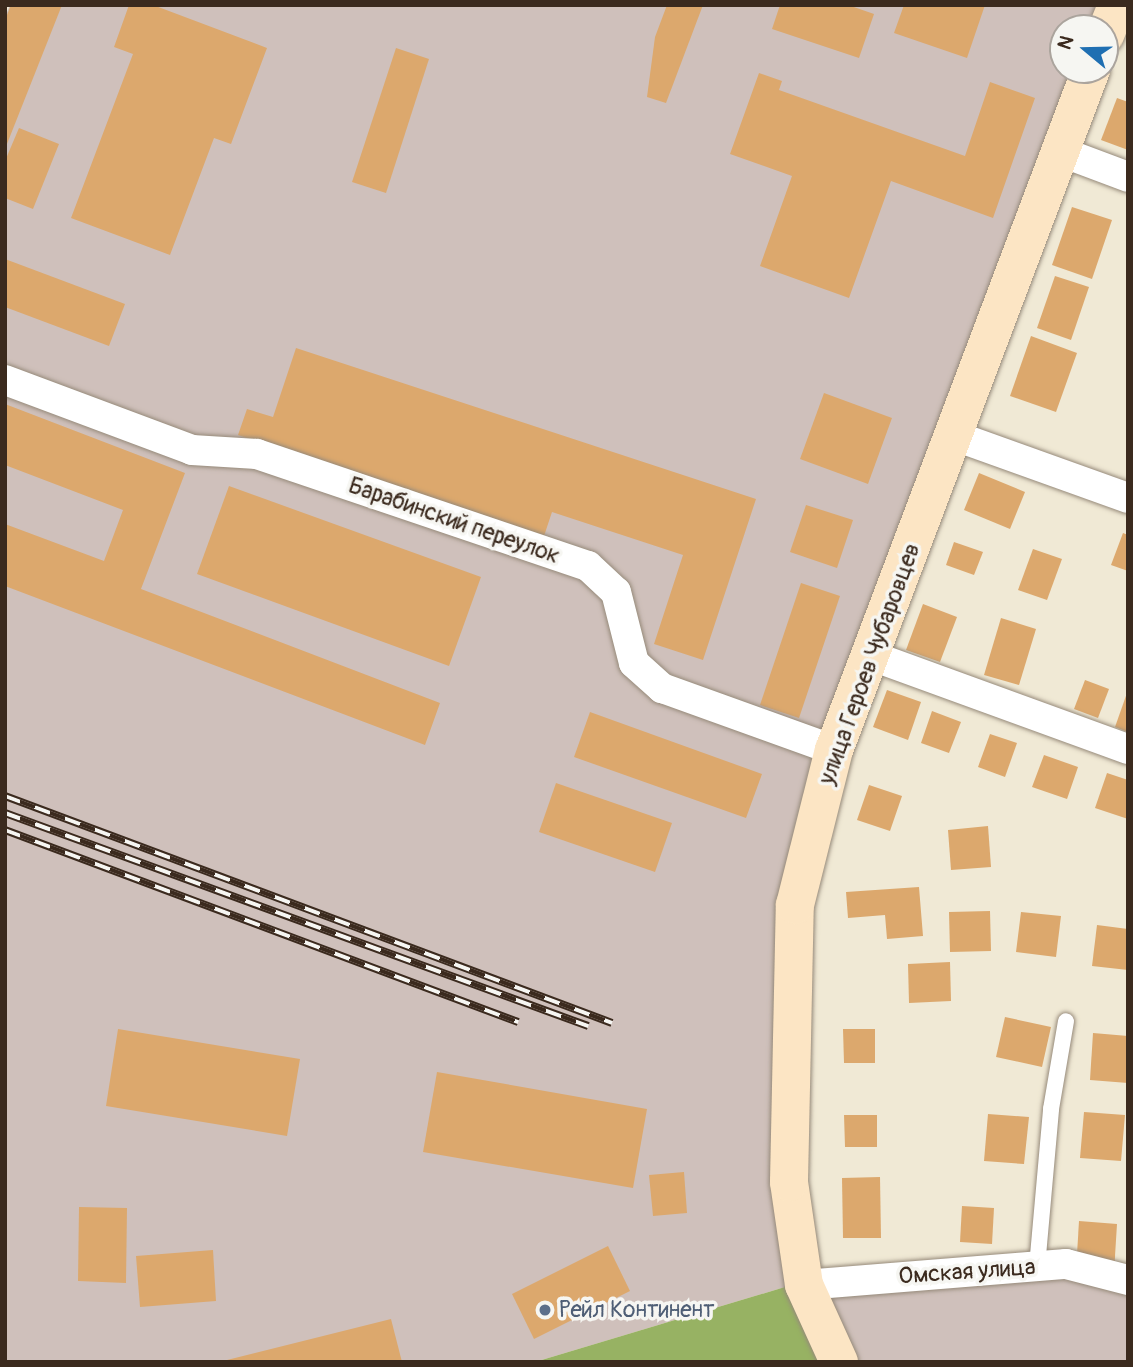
<!DOCTYPE html>
<html>
<head>
<meta charset="utf-8">
<style>
	body { margin:0 }
	#map { position:relative; width:1133px; height:1367px; overflow:hidden; background:#f0e9d5; font-family:Pangolin,sans-serif }
	div>[style] { position:absolute }
	.industrial>* { inset:0; background:#cfc0bb }
	.forest>* { inset:0; background:#97b263 }
	.building>* { inset:0; background:#dca86d }
	.roads { filter:drop-shadow(0 0 2px #968a7a) drop-shadow(0 0 2px #968a7a) }
	.lane>* { height:16px; margin:-8px; padding:0 8px; transform-origin:8px; border-radius:8px; background:#fff }
	.street>* { height:30px; margin:-15px; padding:0 15px; transform-origin:15px; border-radius:15px; background:#fff }
	.secondary>* { height:38px; margin:-19px; padding:0 19px; transform-origin:19px; border-radius:19px; background:#fce5c4 }
	.rail>* { height:8px; margin-top:-4px; transform-origin:0; background:repeating-linear-gradient(90deg,#f6f6f2 0 16px,#3b2a1e 0 32px); box-sizing:border-box; border-block:2px solid #3b2a1e }
	.dots>* { width:19px; height:19px; translate:-50% -50%; box-sizing:border-box; border:4px solid #f6f6f2; border-radius:50% }
	span { translate:-50% -50%; white-space:nowrap; text-align:center; line-height:1.15; -webkit-text-stroke:7px #f6f6f2; paint-order:stroke }
	.street-label { font-size:23px; color:#3b2a1e }
	.service-label { font-size:23px; color:#4e5e75 }
	.left { translate:0 -50%; text-align:left }
	.frame { position:absolute; inset:0; border:7px solid #3b2a1e; pointer-events:none }
	.north { position:absolute; left:1049px; top:14px; width:70px; height:70px; box-sizing:border-box; background:#f6f6f2; border:2px solid #aba49d; border-radius:50%; rotate:289deg; font-size:19px; font-weight:700; line-height:28px; text-align:center; color:#3b2a1e }
	.north::after { content:''; display:block; margin:auto; width:24px; height:32px; background:#1f6fb2; clip-path:polygon(50% 0,100% 100%,50% 72%,0 100%) }
</style>
</head>
<body>
<div id="map">
	<div class="industrial">
		<div style="clip-path:polygon(10px 5px,1103px 5px,1094px 28px,1063px 28px,1063px 70px,1078px 70px,822px 739px,785px 1287px,535px 1362px,5px 1362px,5px 17px)"></div>
		<div style="clip-path:polygon(1072px 1276px,1128px 1290px,1128px 1362px,858px 1362px,829px 1297px)"></div>
	</div>
	<div class="forest">
		<div style="clip-path:polygon(785px 1287px,821px 1362px,535px 1362px)"></div>
	</div>
	<div class="building">
		<div style="clip-path:polygon(11px 5px,62px 5px,5px 149px,5px 20px)"></div>
		<div style="clip-path:polygon(129px 5px,153px 5px,267px 48px,231px 144px,214px 138px,170px 255px,71px 218px,133px 54px,114px 47px)"></div>
		<div style="clip-path:polygon(667px 5px,703px 5px,666px 103px,647px 97px,655px 37px)"></div>
		<div style="clip-path:polygon(780px 5px,848px 5px,874px 14px,859px 58px,772px 29px)"></div>
		<div style="clip-path:polygon(904px 5px,985px 5px,967px 58px,894px 33px)"></div>
		<div style="clip-path:polygon(396px 48px,429px 59px,386px 193px,352px 182px)"></div>
		<div style="clip-path:polygon(759px 73px,782px 81px,779px 90px,965px 156px,990px 82px,1035px 98px,993px 218px,891px 181px,849px 298px,760px 266px,792px 176px,730px 154px)"></div>
		<div style="clip-path:polygon(1117px 98px,1128px 102px,1128px 150px,1101px 140px)"></div>
		<div style="clip-path:polygon(19px 128px,59px 144px,33px 209px,5px 198px,5px 161px)"></div>
		<div style="clip-path:polygon(1072px 207px,1112px 220px,1092px 279px,1052px 265px)"></div>
		<div style="clip-path:polygon(5px 259px,125px 304px,109px 346px,5px 307px)"></div>
		<div style="clip-path:polygon(1055px 276px,1089px 287px,1071px 340px,1037px 328px)"></div>
		<div style="clip-path:polygon(1031px 336px,1077px 353px,1056px 412px,1010px 396px)"></div>
		<div style="clip-path:polygon(296px 348px,756px 499px,703px 660px,654px 644px,683px 555px,552px 512px,544px 536px,238px 435px,247px 409px,273px 417px)"></div>
		<div style="clip-path:polygon(824px 393px,892px 418px,868px 484px,800px 459px)"></div>
		<div style="clip-path:polygon(5px 404px,185px 473px,141px 589px,440px 703px,425px 745px,5px 586px,5px 524px,104px 561px,123px 510px,5px 465px)"></div>
		<div style="clip-path:polygon(979px 473px,1025px 492px,1010px 529px,964px 510px)"></div>
		<div style="clip-path:polygon(229px 486px,481px 577px,449px 666px,197px 574px)"></div>
		<div style="clip-path:polygon(806px 505px,853px 520px,837px 568px,790px 552px)"></div>
		<div style="clip-path:polygon(1123px 533px,1128px 535px,1128px 571px,1111px 565px)"></div>
		<div style="clip-path:polygon(954px 542px,983px 552px,974px 575px,946px 565px)"></div>
		<div style="clip-path:polygon(1033px 549px,1062px 559px,1047px 600px,1018px 590px)"></div>
		<div style="clip-path:polygon(801px 583px,840px 596px,799px 718px,760px 705px)"></div>
		<div style="clip-path:polygon(923px 604px,957px 617px,940px 662px,906px 650px)"></div>
		<div style="clip-path:polygon(1001px 618px,1036px 629px,1019px 685px,984px 675px)"></div>
		<div style="clip-path:polygon(1085px 680px,1109px 689px,1098px 718px,1074px 709px)"></div>
		<div style="clip-path:polygon(887px 690px,921px 702px,908px 740px,873px 727px)"></div>
		<div style="clip-path:polygon(1127px 693px,1128px 693px,1128px 732px,1115px 727px)"></div>
		<div style="clip-path:polygon(932px 711px,961px 722px,949px 753px,921px 743px)"></div>
		<div style="clip-path:polygon(590px 712px,762px 774px,746px 818px,574px 757px)"></div>
		<div style="clip-path:polygon(990px 734px,1017px 743px,1005px 777px,978px 767px)"></div>
		<div style="clip-path:polygon(1044px 755px,1078px 767px,1067px 799px,1032px 787px)"></div>
		<div style="clip-path:polygon(1107px 773px,1128px 780px,1128px 819px,1095px 808px)"></div>
		<div style="clip-path:polygon(556px 783px,672px 823px,655px 872px,539px 832px)"></div>
		<div style="clip-path:polygon(869px 785px,902px 796px,890px 831px,857px 820px)"></div>
		<div style="clip-path:polygon(988px 826px,991px 867px,951px 870px,948px 830px)"></div>
		<div style="clip-path:polygon(919px 887px,923px 936px,887px 939px,885px 915px,848px 918px,846px 892px)"></div>
		<div style="clip-path:polygon(990px 911px,991px 951px,950px 952px,949px 912px)"></div>
		<div style="clip-path:polygon(1021px 912px,1061px 916px,1056px 957px,1016px 952px)"></div>
		<div style="clip-path:polygon(1097px 925px,1128px 929px,1128px 970px,1092px 966px)"></div>
		<div style="clip-path:polygon(950px 962px,951px 1001px,909px 1003px,908px 964px)"></div>
		<div style="clip-path:polygon(1005px 1017px,1051px 1027px,1042px 1067px,996px 1057px)"></div>
		<div style="clip-path:polygon(118px 1029px,300px 1059px,287px 1136px,106px 1106px)"></div>
		<div style="clip-path:polygon(843px 1029px,875px 1029px,875px 1063px,844px 1063px)"></div>
		<div style="clip-path:polygon(1093px 1033px,1128px 1036px,1128px 1083px,1090px 1080px)"></div>
		<div style="clip-path:polygon(437px 1072px,647px 1109px,633px 1188px,423px 1152px)"></div>
		<div style="clip-path:polygon(1084px 1112px,1125px 1115px,1121px 1161px,1080px 1158px)"></div>
		<div style="clip-path:polygon(988px 1114px,1029px 1117px,1024px 1164px,984px 1161px)"></div>
		<div style="clip-path:polygon(844px 1115px,877px 1115px,877px 1147px,845px 1147px)"></div>
		<div style="clip-path:polygon(684px 1172px,687px 1213px,653px 1216px,649px 1175px)"></div>
		<div style="clip-path:polygon(880px 1177px,881px 1238px,843px 1238px,842px 1178px)"></div>
		<div style="clip-path:polygon(962px 1206px,994px 1208px,992px 1244px,960px 1242px)"></div>
		<div style="clip-path:polygon(79px 1207px,127px 1208px,126px 1283px,78px 1281px)"></div>
		<div style="clip-path:polygon(1079px 1221px,1117px 1224px,1114px 1273px,1076px 1271px)"></div>
		<div style="clip-path:polygon(608px 1246px,630px 1291px,534px 1339px,512px 1294px)"></div>
		<div style="clip-path:polygon(213px 1250px,216px 1301px,140px 1307px,136px 1256px)"></div>
		<div style="clip-path:polygon(391px 1319px,402px 1362px,224px 1362px,223px 1361px)"></div>
	</div>
	<div class="roads">
		<div class="lane">
			<div style="left:1037px;top:1267px;width:159px;rotate:-84.9deg"></div>
			<div style="left:1051px;top:1109px;width:89px;rotate:-80.3deg"></div>
		</div>
		<div class="street">
			<div style="left:1059px;top:151px;width:74px;rotate:20.6deg"></div>
			<div style="left:5px;top:380px;width:200px;rotate:20.5deg"></div>
			<div style="left:192px;top:450px;width:65px;rotate:3.5deg"></div>
			<div style="left:257px;top:454px;width:349px;rotate:18.7deg"></div>
			<div style="left:588px;top:566px;width:38px;rotate:43deg"></div>
			<div style="left:616px;top:592px;width:73px;rotate:75.8deg"></div>
			<div style="left:634px;top:663px;width:38px;rotate:42deg"></div>
			<div style="left:662px;top:688px;width:183px;rotate:19.8deg"></div>
			<div style="left:955px;top:436px;width:184px;rotate:19.7deg"></div>
			<div style="left:872px;top:656px;width:272px;rotate:20deg"></div>
			<div style="left:804px;top:1285px;width:263px;rotate:-4.6deg"></div>
			<div style="left:1066px;top:1264px;width:64px;rotate:14.5deg"></div>
		</div>
		<div class="secondary">
			<div style="left:1105px;top:35px;width:32px;rotate:-68deg"></div>
			<div style="left:839px;top:1362px;width:85px;rotate:-114.4deg"></div>
			<div style="left:804px;top:1285px;width:104px;rotate:-98.3deg"></div>
			<div style="left:789px;top:1182px;width:277px;rotate:-88.8deg"></div>
			<div style="left:795px;top:905px;width:160px;rotate:-75.9deg"></div>
			<div style="left:834px;top:750px;width:727px;rotate:-69.3deg"></div>
		</div>
	</div>
	<div class="rail">
		<div style="left:5px;top:796px;width:648px;rotate:20.5deg"></div>
		<div style="left:5px;top:813px;width:621px;rotate:20.07deg"></div>
		<div style="left:5px;top:830px;width:548px;rotate:20.52deg"></div>
	</div>
	<div class="dots">
		<div style="left:545px;top:1310px;background:#5c6f8a"></div>
	</div>
	<div class="street-label">
		<span style="left:454px;top:521px;rotate:19deg">Барабинский переулок</span>
		<span style="left:870px;top:664px;rotate:-70deg">улица Героев Чубаровцев</span>
		<span style="left:967px;top:1272px;rotate:-4deg">Омская улица</span>
	</div>
	<div class="service-label">
		<span class="left" style="left:559px;top:1310px">Рейл Континент</span>
	</div>
	<div class="frame"></div>
	<div class="north">N</div>
</div>
</body>
</html>
